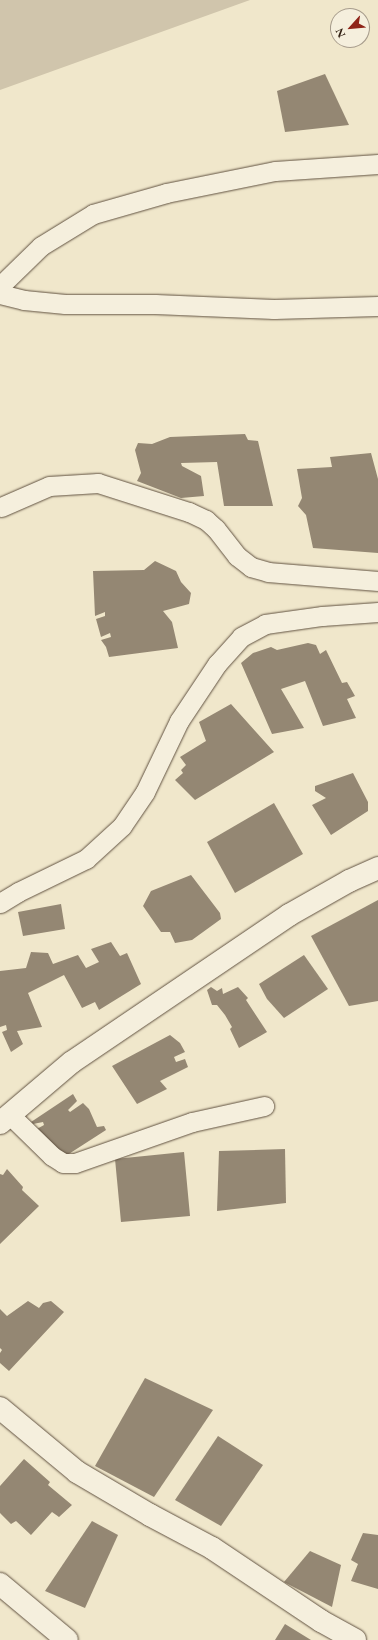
<!DOCTYPE html>
<html>
<head>
<meta charset="utf-8">
<style>
	body { margin:0 }
	#map { position:relative; width:378px; height:1640px; overflow:hidden; background:#f0e7cb; font-family:"EB Garamond",serif }
	div>[style] { position:absolute }
	.green>* { inset:0; background:#d0c5ac }
	.building>* { inset:0; background:#948773 }
	.roads { filter:drop-shadow(0 0 1px #615241) drop-shadow(0 0 1px #615241) }
	.street>* { height:19px; margin:-9.5px; padding:0 9.5px; transform-origin:9.5px; border-radius:9.5px; background:#f5efdd }
	.secondary>* { height:22px; margin:-11px; padding:0 11px; transform-origin:11px; border-radius:11px; background:#f5efdd }
	span { translate:-50% -50%; white-space:nowrap; text-align:center; line-height:1.15; -webkit-text-stroke:3.5px #f5efdd; paint-order:stroke }
	.north { position:absolute; left:330px; top:8px; width:40px; height:40px; box-sizing:border-box; background:#f5efdd; border:1px solid #a79c8c; border-radius:50%; rotate:243deg; font-size:11px; font-weight:700; line-height:16px; text-align:center; color:#312013 }
	.north::after { content:''; display:block; margin:auto; width:14px; height:18px; background:#8f2418; clip-path:polygon(50% 0,100% 100%,50% 72%,0 100%) }
</style>
</head>
<body>
<div id="map">
	<div class="green">
		<div style="clip-path:polygon(0 0,250px 0,0 90px)"></div>
	</div>
	<div class="building">
		<div style="clip-path:polygon(325px 74px,349px 125px,285px 132px,277px 91px)"></div>
		<div style="clip-path:polygon(245px 434px,248px 440px,258px 441px,273px 506px,224px 506px,217px 462px,181px 463px,182px 466px,201px 476px,204px 496px,181px 498px,137px 481px,141px 473px,135px 450px,138px 443px,152px 444px,170px 437px)"></div>
		<div style="clip-path:polygon(371px 453px,378px 479px,378px 553px,313px 548px,306px 515px,298px 506px,302px 498px,297px 469px,332px 467px,330px 457px)"></div>
		<div style="clip-path:polygon(155px 561px,176px 571px,181px 582px,191px 593px,189px 604px,163px 611px,172px 622px,178px 648px,109px 657px,106px 647px,101px 640px,111px 637px,110px 633px,101px 637px,96px 619px,105px 616px,105px 612px,95px 616px,93px 571px,144px 570px)"></div>
		<div style="clip-path:polygon(308px 643px,316px 645px,320px 654px,326px 650px,342px 683px,347px 682px,355px 696px,347px 699px,356px 718px,323px 726px,305px 681px,281px 689px,304px 728px,272px 734px,241px 663px,253px 653px,271px 647px,277px 650px)"></div>
		<div style="clip-path:polygon(231px 704px,274px 752px,195px 800px,175px 780px,183px 773px,181px 770px,186px 765px,180px 757px,206px 741px,199px 722px)"></div>
		<div style="clip-path:polygon(353px 773px,368px 802px,368px 811px,331px 835px,312px 805px,326px 798px,315px 791px,315px 786px)"></div>
		<div style="clip-path:polygon(274px 803px,303px 854px,235px 893px,207px 842px)"></div>
		<div style="clip-path:polygon(191px 875px,220px 913px,221px 919px,192px 940px,175px 943px,170px 932px,161px 932px,143px 906px,151px 891px)"></div>
		<div style="clip-path:polygon(378px 900px,378px 1001px,349px 1006px,311px 936px)"></div>
		<div style="clip-path:polygon(61px 904px,65px 929px,23px 936px,18px 912px)"></div>
		<div style="clip-path:polygon(111px 942px,120px 956px,127px 953px,141px 984px,99px 1010px,95px 1002px,82px 1008px,64px 975px,28px 993px,42px 1027px,17px 1031px,23px 1044px,11px 1052px,2px 1032px,7px 1030px,6px 1025px,0 1027px,0 971px,26px 968px,31px 952px,48px 953px,53px 964px,78px 955px,86px 968px,99px 962px,91px 949px)"></div>
		<div style="clip-path:polygon(304px 955px,328px 989px,284px 1018px,267px 999px,259px 984px)"></div>
		<div style="clip-path:polygon(211px 987px,217px 991px,222px 988px,223px 994px,238px 987px,248px 998px,246px 1000px,267px 1032px,239px 1048px,230px 1029px,232px 1027px,225px 1015px,217px 1005px,212px 1005px,207px 990px)"></div>
		<div style="clip-path:polygon(170px 1035px,180px 1043px,185px 1052px,174px 1057px,176px 1062px,185px 1059px,188px 1067px,160px 1081px,167px 1089px,137px 1104px,112px 1066px)"></div>
		<div style="clip-path:polygon(73px 1094px,77px 1101px,68px 1110px,70px 1112px,83px 1103px,89px 1109px,97px 1127px,104px 1126px,106px 1130px,61px 1159px,35px 1130px,44px 1125px,43px 1122px,33px 1124px,31px 1122px)"></div>
		<div style="clip-path:polygon(285px 1149px,286px 1203px,217px 1211px,219px 1151px)"></div>
		<div style="clip-path:polygon(184px 1152px,190px 1216px,121px 1222px,115px 1159px)"></div>
		<div style="clip-path:polygon(7px 1169px,23px 1187px,22px 1190px,39px 1206px,0 1244px,0 1174px,3px 1175px)"></div>
		<div style="clip-path:polygon(28px 1301px,39px 1308px,43px 1303px,51px 1301px,64px 1312px,9px 1371px,0 1363px,0 1353px,2px 1350px,0 1348px,0 1309px,7px 1316px)"></div>
		<div style="clip-path:polygon(145px 1378px,213px 1410px,154px 1497px,95px 1466px)"></div>
		<div style="clip-path:polygon(218px 1436px,263px 1465px,221px 1526px,175px 1500px)"></div>
		<div style="clip-path:polygon(24px 1459px,50px 1482px,48px 1485px,72px 1505px,59px 1517px,52px 1512px,31px 1535px,16px 1521px,11px 1524px,0 1513px,0 1486px)"></div>
		<div style="clip-path:polygon(92px 1521px,118px 1535px,85px 1608px,45px 1591px)"></div>
		<div style="clip-path:polygon(363px 1533px,378px 1535px,378px 1589px,351px 1581px,358px 1564px,351px 1560px)"></div>
		<div style="clip-path:polygon(310px 1551px,341px 1565px,332px 1607px,284px 1582px)"></div>
		<div style="clip-path:polygon(285px 1624px,311px 1640px,275px 1640px)"></div>
	</div>
	<div class="roads">
		<div class="street">
			<div style="left:0;top:286px;width:57px;rotate:-44.3deg"></div>
			<div style="left:41px;top:246px;width:61px;rotate:-31.6deg"></div>
			<div style="left:93px;top:214px;width:76px;rotate:-16deg"></div>
			<div style="left:166px;top:193px;width:111px;rotate:-11.4deg"></div>
			<div style="left:275px;top:171px;width:103px;rotate:-3.9deg"></div>
			<div style="left:0;top:294px;width:25px;rotate:14deg"></div>
			<div style="left:24px;top:300px;width:41px;rotate:5.6deg"></div>
			<div style="left:65px;top:304px;width:90px"></div>
			<div style="left:155px;top:304px;width:119px;rotate:2.4deg"></div>
			<div style="left:274px;top:309px;width:104px;rotate:-1.7deg"></div>
			<div style="left:1px;top:507px;width:52px;rotate:-23.6deg"></div>
			<div style="left:49px;top:486px;width:49px;rotate:-3.5deg"></div>
			<div style="left:98px;top:483px;width:96px;rotate:17.7deg"></div>
			<div style="left:189px;top:512px;width:19px;rotate:25deg"></div>
			<div style="left:206px;top:520px;width:13px;rotate:42deg"></div>
			<div style="left:216px;top:529px;width:34px;rotate:52deg"></div>
			<div style="left:237px;top:556px;width:18px;rotate:38deg"></div>
			<div style="left:251px;top:567px;width:18px;rotate:16deg"></div>
			<div style="left:268px;top:572px;width:110px;rotate:4.7deg"></div>
			<div style="left:0;top:903px;width:21px;rotate:-31deg"></div>
			<div style="left:18px;top:892px;width:76px;rotate:-25.9deg"></div>
			<div style="left:86px;top:859px;width:49px;rotate:-42.5deg"></div>
			<div style="left:122px;top:826px;width:41px;rotate:-55.9deg"></div>
			<div style="left:145px;top:792px;width:79px;rotate:-64.4deg"></div>
			<div style="left:179px;top:721px;width:69px;rotate:-56.3deg"></div>
			<div style="left:217px;top:664px;width:36px;rotate:-48deg"></div>
			<div style="left:241px;top:637px;width:27px;rotate:-28deg"></div>
			<div style="left:265px;top:624px;width:58px;rotate:-8deg"></div>
			<div style="left:322px;top:616px;width:56px;rotate:-4.1deg"></div>
			<div style="left:9px;top:1114px;width:60px;rotate:44.3deg"></div>
			<div style="left:52px;top:1156px;width:13px;rotate:32deg"></div>
			<div style="left:63px;top:1163px;width:12px"></div>
			<div style="left:75px;top:1163px;width:124px;rotate:-19.3deg"></div>
			<div style="left:192px;top:1122px;width:74px;rotate:-12.5deg"></div>
		</div>
		<div class="secondary">
			<div style="left:0;top:1123px;width:94px;rotate:-40.3deg"></div>
			<div style="left:72px;top:1062px;width:262px;rotate:-34.1deg"></div>
			<div style="left:289px;top:915px;width:69px;rotate:-29.5deg"></div>
			<div style="left:349px;top:881px;width:32px;rotate:-24deg"></div>
			<div style="left:0;top:1408px;width:100px;rotate:39.7deg"></div>
			<div style="left:77px;top:1472px;width:85px;rotate:30.5deg"></div>
			<div style="left:150px;top:1515px;width:70px;rotate:28deg"></div>
			<div style="left:212px;top:1548px;width:131px;rotate:33.8deg"></div>
			<div style="left:321px;top:1621px;width:39px;rotate:29deg"></div>
			<div style="left:0;top:1584px;width:87px;rotate:39.9deg"></div>
		</div>
	</div>
	<div class="north">N</div>
</div>
</body>
</html>
